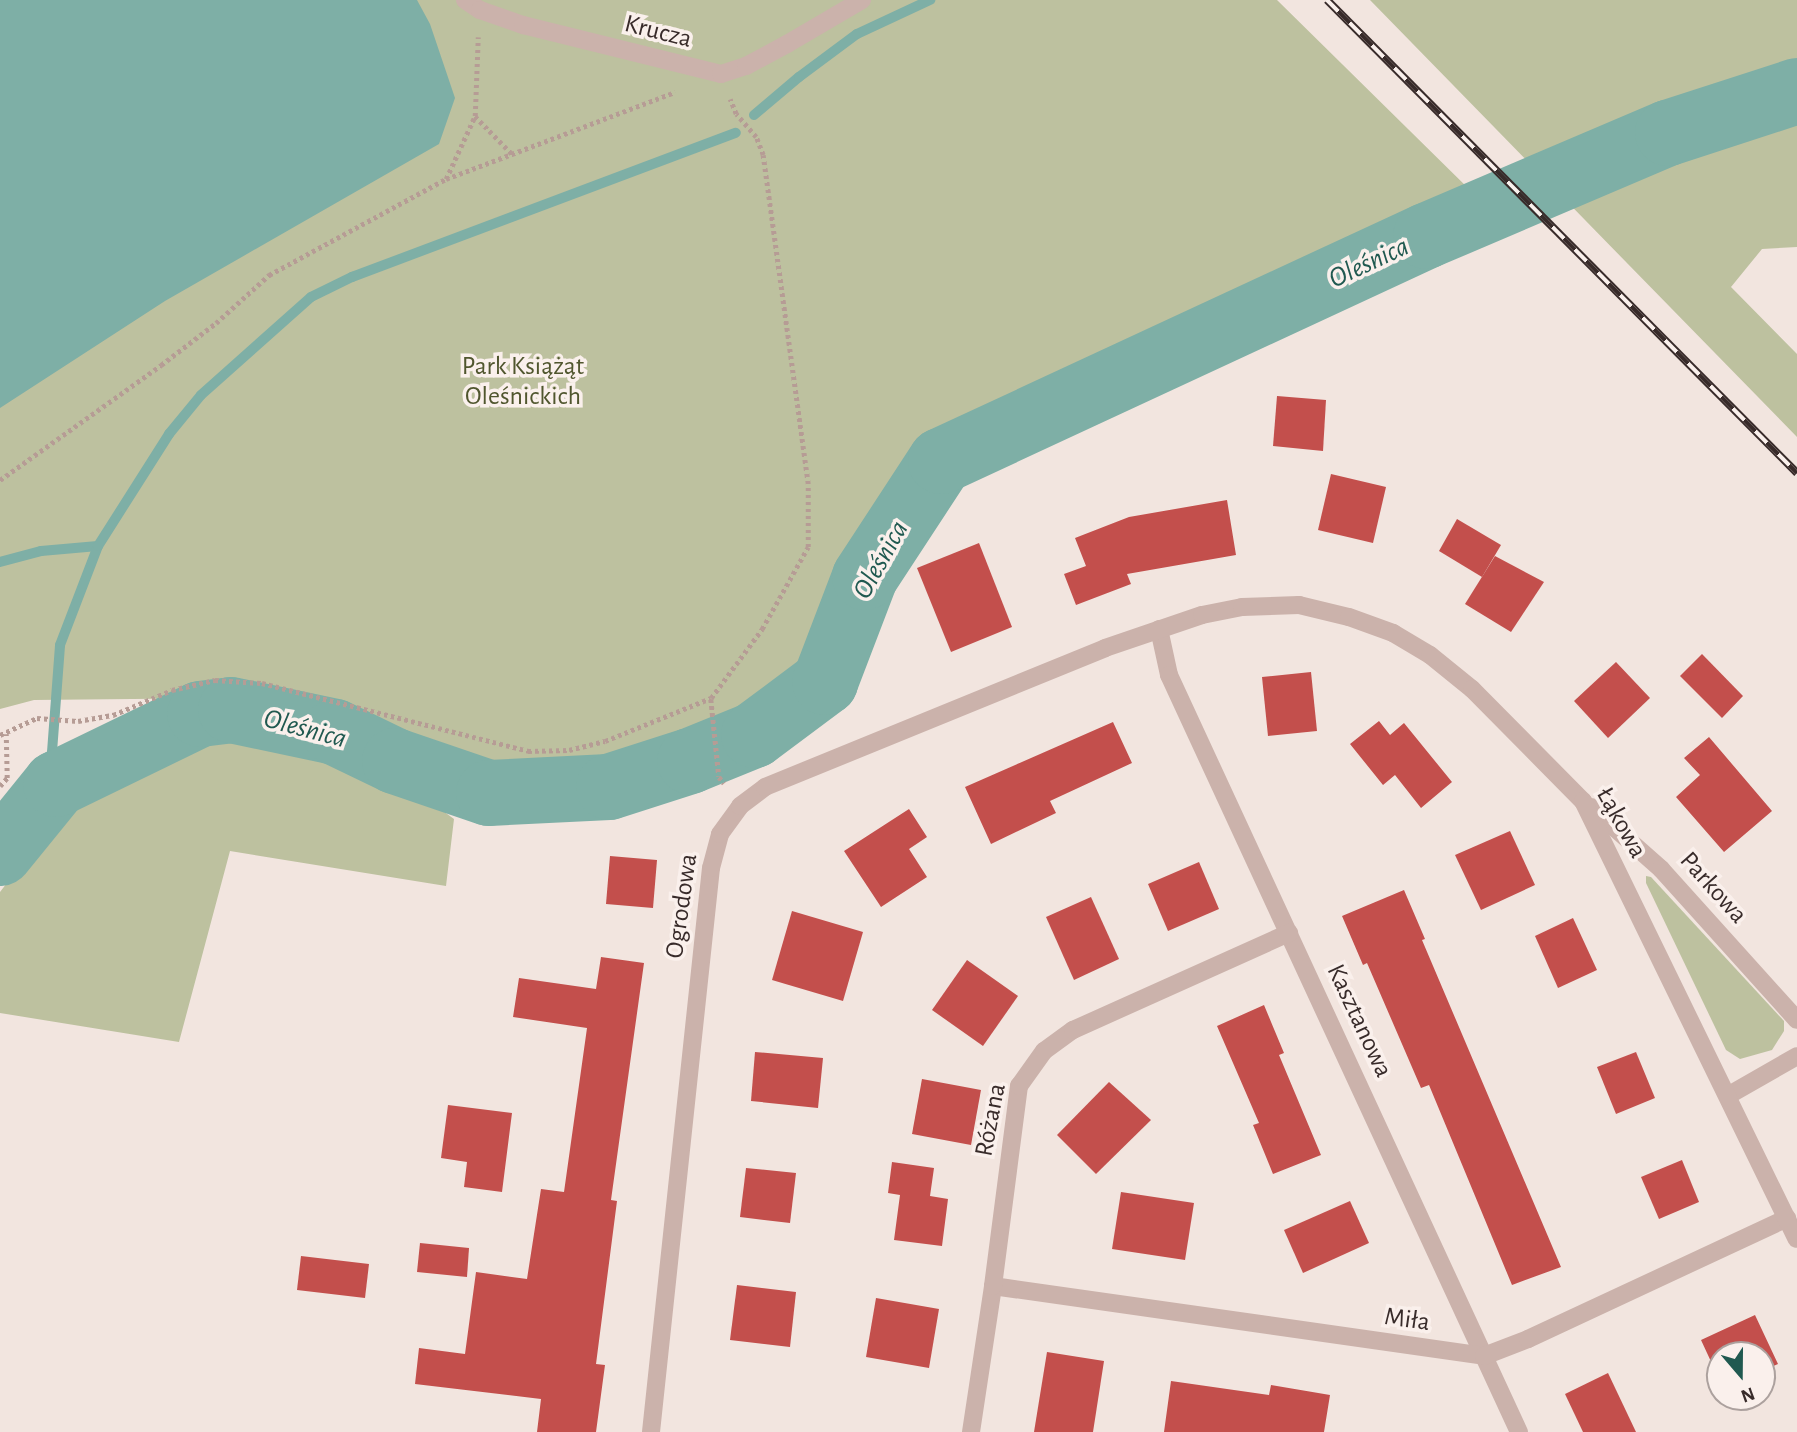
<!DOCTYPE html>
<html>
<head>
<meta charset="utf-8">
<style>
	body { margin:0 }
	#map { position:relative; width:1797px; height:1432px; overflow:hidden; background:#f2e5df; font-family:"Alegreya Sans",sans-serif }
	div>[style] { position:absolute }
	.green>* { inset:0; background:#bdc19f }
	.water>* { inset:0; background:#7eafa6 }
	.stream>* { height:10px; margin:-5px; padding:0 5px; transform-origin:5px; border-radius:5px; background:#7eafa6 }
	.river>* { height:66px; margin:-33px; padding:0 33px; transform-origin:33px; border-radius:33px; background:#7eafa6 }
	.building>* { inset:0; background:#c34f4c }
	.path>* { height:4.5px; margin-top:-2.25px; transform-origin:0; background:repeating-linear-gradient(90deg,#b69c95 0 3.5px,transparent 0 7px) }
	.minor>* { height:18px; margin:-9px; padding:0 9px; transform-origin:9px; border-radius:9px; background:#cbb2ab }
	.rail>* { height:8px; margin-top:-4px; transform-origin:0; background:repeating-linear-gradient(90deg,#faf0ec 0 16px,#382b2a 0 32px); box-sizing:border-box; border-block:2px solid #382b2a }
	span { translate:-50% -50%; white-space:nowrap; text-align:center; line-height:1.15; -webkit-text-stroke:7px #faf0ec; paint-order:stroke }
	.street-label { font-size:26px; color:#382b2a }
	.park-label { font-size:26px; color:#50562e }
	.water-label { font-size:28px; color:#205950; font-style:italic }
	.north { position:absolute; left:1706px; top:1341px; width:70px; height:70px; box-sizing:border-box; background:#faf0ec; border:2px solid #aca19e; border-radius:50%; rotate:160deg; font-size:19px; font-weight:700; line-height:28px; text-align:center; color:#382b2a }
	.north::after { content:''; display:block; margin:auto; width:24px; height:32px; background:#205950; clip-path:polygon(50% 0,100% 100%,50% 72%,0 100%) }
</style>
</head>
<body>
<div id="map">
	<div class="green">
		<div style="clip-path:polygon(0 0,1277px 0,1474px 194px,922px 451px,798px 680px,665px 752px,554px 779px,473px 768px,356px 730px,231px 698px,34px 700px,0 709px)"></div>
		<div style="clip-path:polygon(1370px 0,1797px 0,1797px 247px,1762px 249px,1731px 287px,1797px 354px,1797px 437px)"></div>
		<div style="clip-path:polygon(227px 734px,276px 742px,344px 761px,439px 808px,454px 819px,446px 886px,230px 851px,179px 1042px,0 1013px,0 892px,47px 831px,96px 784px,154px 753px,195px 738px)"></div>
		<div style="clip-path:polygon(1646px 876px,1651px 877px,1784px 1021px,1784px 1031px,1772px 1050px,1740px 1059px,1726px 1050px,1646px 883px)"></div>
	</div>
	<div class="water">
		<div style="clip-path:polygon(0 0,417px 0,430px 24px,455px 98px,439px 144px,165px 301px,0 408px)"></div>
	</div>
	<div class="stream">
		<div style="left:754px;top:115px;width:59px;rotate:-40.2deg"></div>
		<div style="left:799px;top:77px;width:72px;rotate:-36.6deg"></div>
		<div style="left:857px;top:34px;width:81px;rotate:-25deg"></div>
		<div style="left:0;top:562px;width:42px;rotate:-15deg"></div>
		<div style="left:41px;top:551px;width:57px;rotate:-5deg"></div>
		<div style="left:56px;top:784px;width:32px;rotate:-97deg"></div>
		<div style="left:52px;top:752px;width:107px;rotate:-85.7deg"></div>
		<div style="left:60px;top:645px;width:106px;rotate:-69deg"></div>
		<div style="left:98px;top:546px;width:133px;rotate:-57.6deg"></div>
		<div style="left:169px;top:434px;width:50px;rotate:-50.6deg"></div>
		<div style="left:201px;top:395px;width:147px;rotate:-41.7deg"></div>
		<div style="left:311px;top:297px;width:46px;rotate:-26deg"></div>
		<div style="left:352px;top:277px;width:410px;rotate:-20.6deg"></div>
	</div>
	<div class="river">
		<div style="left:0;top:853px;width:89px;rotate:-50.9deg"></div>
		<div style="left:56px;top:784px;width:160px;rotate:-25.9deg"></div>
		<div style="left:200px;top:714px;width:31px;rotate:-7deg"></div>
		<div style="left:231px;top:710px;width:106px;rotate:11.9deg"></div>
		<div style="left:335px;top:732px;width:67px;rotate:25.8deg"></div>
		<div style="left:395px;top:761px;width:99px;rotate:18.8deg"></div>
		<div style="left:489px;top:793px;width:120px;rotate:-2.9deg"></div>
		<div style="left:609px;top:787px;width:85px;rotate:-17.8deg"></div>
		<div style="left:690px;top:761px;width:69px;rotate:-22.1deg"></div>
		<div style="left:754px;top:735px;width:89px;rotate:-36.7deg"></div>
		<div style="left:825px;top:682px;width:112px;rotate:-69.1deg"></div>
		<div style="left:865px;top:577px;width:139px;rotate:-56.8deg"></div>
		<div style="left:941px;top:461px;width:535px;rotate:-24.89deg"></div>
		<div style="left:1426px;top:236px;width:263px;rotate:-23.1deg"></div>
		<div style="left:1668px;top:133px;width:136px;rotate:-18deg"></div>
	</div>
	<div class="building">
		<div style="clip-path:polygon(1277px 396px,1326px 400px,1323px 451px,1273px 446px)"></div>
		<div style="clip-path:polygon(1331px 474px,1386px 487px,1373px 543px,1318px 530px)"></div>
		<div style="clip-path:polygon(1227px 500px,1236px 555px,1127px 574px,1131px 584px,1076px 605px,1064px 574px,1086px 566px,1075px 538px,1129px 517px)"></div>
		<div style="clip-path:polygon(1457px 519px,1501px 545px,1482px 577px,1439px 551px)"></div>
		<div style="clip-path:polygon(979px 543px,1012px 627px,951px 652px,917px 568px)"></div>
		<div style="clip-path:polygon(1495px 556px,1544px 582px,1511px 632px,1465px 604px)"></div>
		<div style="clip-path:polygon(1702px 654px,1743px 696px,1722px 718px,1680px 676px)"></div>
		<div style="clip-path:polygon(1616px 662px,1650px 698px,1608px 738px,1574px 701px)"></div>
		<div style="clip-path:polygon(1311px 672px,1317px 731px,1268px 736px,1262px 677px)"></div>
		<div style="clip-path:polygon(1379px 721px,1390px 735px,1404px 723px,1452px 782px,1421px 808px,1395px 775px,1383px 785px,1350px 744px)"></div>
		<div style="clip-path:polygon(1113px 722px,1132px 763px,1050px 801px,1056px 813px,991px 844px,965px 787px)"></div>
		<div style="clip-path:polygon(1709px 737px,1772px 811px,1724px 852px,1676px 797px,1700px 775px,1684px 758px)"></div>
		<div style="clip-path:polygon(909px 809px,927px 837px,909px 849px,927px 877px,881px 907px,844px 851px)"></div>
		<div style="clip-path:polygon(1510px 831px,1535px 885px,1481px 910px,1455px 855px)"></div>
		<div style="clip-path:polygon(610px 856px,657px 860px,653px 908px,606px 904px)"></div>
		<div style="clip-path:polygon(1199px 862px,1219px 909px,1168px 931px,1148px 884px)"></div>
		<div style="clip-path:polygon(1404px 890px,1425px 939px,1422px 940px,1561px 1267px,1512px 1285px,1429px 1085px,1421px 1088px,1367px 963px,1363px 965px,1342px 916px)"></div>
		<div style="clip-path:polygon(1091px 897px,1119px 959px,1074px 980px,1046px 917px)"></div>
		<div style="clip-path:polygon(792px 911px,863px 932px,843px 1001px,772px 980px)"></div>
		<div style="clip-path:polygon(1573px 918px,1597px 970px,1558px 988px,1535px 936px)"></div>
		<div style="clip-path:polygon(601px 957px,644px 963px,611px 1200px,617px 1201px,596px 1364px,605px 1365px,596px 1432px,537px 1432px,541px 1399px,415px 1384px,419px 1348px,465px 1354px,476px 1272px,527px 1279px,541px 1189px,564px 1192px,587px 1028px,513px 1017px,519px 978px,596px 989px)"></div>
		<div style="clip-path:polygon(967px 960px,1018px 996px,983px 1046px,932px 1010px)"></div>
		<div style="clip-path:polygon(1264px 1005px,1284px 1053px,1279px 1055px,1321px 1155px,1273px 1174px,1253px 1125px,1259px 1123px,1217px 1026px)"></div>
		<div style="clip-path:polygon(755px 1052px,823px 1058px,818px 1108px,751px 1101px)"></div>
		<div style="clip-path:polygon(1636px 1052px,1655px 1098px,1616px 1114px,1597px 1067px)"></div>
		<div style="clip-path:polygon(922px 1079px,981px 1090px,971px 1145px,912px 1134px)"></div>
		<div style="clip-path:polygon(1109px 1082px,1151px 1120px,1096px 1174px,1057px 1135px)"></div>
		<div style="clip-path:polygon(448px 1105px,512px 1113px,502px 1192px,464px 1187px,467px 1162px,441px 1158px)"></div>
		<div style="clip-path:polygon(1682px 1160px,1699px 1202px,1659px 1219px,1641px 1177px)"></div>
		<div style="clip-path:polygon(892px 1162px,934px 1168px,930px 1196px,948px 1199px,942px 1246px,894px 1240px,900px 1195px,888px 1193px)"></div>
		<div style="clip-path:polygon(746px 1168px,796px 1173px,790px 1223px,740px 1217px)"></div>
		<div style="clip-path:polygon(1121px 1192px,1194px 1203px,1185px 1260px,1112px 1249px)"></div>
		<div style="clip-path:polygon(1350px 1201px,1369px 1243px,1303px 1273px,1284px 1230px)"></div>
		<div style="clip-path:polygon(420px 1243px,469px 1248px,467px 1277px,417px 1272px)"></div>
		<div style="clip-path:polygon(301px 1256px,369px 1264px,365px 1298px,297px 1290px)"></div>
		<div style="clip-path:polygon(737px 1285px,796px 1292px,790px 1347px,730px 1340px)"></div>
		<div style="clip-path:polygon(876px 1298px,939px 1309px,929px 1368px,866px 1357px)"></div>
		<div style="clip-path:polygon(1755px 1315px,1778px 1364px,1762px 1371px,1762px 1355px,1720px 1355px,1720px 1381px,1701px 1340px)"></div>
		<div style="clip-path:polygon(1047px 1352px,1104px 1361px,1093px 1432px,1034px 1432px)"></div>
		<div style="clip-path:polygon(1608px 1373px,1636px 1432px,1583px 1432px,1565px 1394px)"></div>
		<div style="clip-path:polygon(1171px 1381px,1269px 1395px,1271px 1385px,1330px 1395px,1324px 1432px,1164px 1432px)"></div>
	</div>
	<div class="path">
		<div style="left:475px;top:116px;width:54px;rotate:45.7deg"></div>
		<div style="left:446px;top:179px;width:245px;rotate:-20.8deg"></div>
		<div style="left:0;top:480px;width:198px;rotate:-35.5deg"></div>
		<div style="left:161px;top:365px;width:69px;rotate:-37.4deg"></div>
		<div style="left:216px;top:323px;width:72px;rotate:-42.2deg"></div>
		<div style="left:269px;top:275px;width:201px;rotate:-28.5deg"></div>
		<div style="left:446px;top:179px;width:69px;rotate:-65.3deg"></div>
		<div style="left:475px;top:116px;width:79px;rotate:-87.8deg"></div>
		<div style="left:711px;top:699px;width:78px;rotate:84.1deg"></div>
		<div style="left:719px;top:777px;width:8px;rotate:50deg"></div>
		<div style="left:0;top:735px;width:41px;rotate:-24.7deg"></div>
		<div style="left:37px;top:718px;width:41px;rotate:4.2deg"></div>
		<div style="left:78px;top:721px;width:36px;rotate:-10deg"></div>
		<div style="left:113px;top:715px;width:64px;rotate:-23deg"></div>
		<div style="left:172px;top:690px;width:44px;rotate:-13.1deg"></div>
		<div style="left:215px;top:680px;width:47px;rotate:3.7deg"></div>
		<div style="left:262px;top:683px;width:275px;rotate:14.3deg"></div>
		<div style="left:528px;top:751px;width:41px;rotate:-1.4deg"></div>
		<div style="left:569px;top:750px;width:37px;rotate:-14deg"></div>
		<div style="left:605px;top:741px;width:114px;rotate:-22.1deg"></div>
		<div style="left:711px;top:698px;width:86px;rotate:-53.5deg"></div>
		<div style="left:762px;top:629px;width:94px;rotate:-60.7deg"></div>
		<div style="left:808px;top:547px;width:63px;rotate:-90deg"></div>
		<div style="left:808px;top:484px;width:332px;rotate:-97.8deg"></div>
		<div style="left:763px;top:155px;width:19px;rotate:-111deg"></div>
		<div style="left:756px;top:137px;width:30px;rotate:-131deg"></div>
		<div style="left:736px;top:114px;width:16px;rotate:-112deg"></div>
		<div style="left:0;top:786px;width:11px;rotate:-49deg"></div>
		<div style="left:7px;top:778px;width:44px;rotate:-91.3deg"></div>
	</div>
	<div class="minor">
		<div style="left:465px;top:0;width:18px;rotate:34deg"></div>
		<div style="left:480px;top:10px;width:46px;rotate:19.2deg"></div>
		<div style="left:523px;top:25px;width:204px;rotate:13.9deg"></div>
		<div style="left:721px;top:74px;width:26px;rotate:-18deg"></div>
		<div style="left:746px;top:66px;width:47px;rotate:-28.2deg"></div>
		<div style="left:787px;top:44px;width:87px;rotate:-30.4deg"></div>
		<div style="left:1159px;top:629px;width:47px;rotate:77.7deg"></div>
		<div style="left:1169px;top:675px;width:834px;rotate:65.19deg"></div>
		<div style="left:1591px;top:807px;width:94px;rotate:41.5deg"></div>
		<div style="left:1661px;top:869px;width:203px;rotate:48deg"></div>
		<div style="left:1729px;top:1095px;width:78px;rotate:-29.8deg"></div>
		<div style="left:993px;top:1286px;width:496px;rotate:8.1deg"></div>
		<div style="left:1484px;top:1356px;width:47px;rotate:-21.1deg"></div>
		<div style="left:1528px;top:1339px;width:286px;rotate:-25deg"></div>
		<div style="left:651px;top:1432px;width:567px;rotate:-83.93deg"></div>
		<div style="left:711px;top:868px;width:35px;rotate:-75deg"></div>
		<div style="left:720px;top:834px;width:34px;rotate:-54deg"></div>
		<div style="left:740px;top:806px;width:31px;rotate:-37deg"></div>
		<div style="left:765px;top:787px;width:367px;rotate:-22.2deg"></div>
		<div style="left:1105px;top:648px;width:102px;rotate:-18.8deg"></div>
		<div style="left:1202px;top:615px;width:41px;rotate:-11.3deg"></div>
		<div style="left:1242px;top:607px;width:57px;rotate:-2deg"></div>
		<div style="left:1299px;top:605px;width:51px;rotate:13.5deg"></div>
		<div style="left:1349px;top:617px;width:47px;rotate:20deg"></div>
		<div style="left:1393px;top:633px;width:43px;rotate:30.7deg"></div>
		<div style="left:1430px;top:655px;width:54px;rotate:39deg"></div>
		<div style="left:1472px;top:689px;width:158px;rotate:45.3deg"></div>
		<div style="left:1583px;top:801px;width:487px;rotate:64deg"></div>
		<div style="left:971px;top:1432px;width:148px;rotate:-81.4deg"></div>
		<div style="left:993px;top:1286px;width:202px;rotate:-82.6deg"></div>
		<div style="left:1019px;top:1086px;width:43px;rotate:-54.5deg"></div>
		<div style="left:1044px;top:1051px;width:36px;rotate:-36deg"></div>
		<div style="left:1073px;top:1030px;width:237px;rotate:-24.2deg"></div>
	</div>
	<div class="rail">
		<div style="left:1327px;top:0;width:667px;rotate:45.18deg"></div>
	</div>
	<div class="street-label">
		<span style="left:658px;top:32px;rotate:14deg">Krucza</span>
		<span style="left:1621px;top:823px;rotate:61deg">Łąkowa</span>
		<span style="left:1713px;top:888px;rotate:48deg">Parkowa</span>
		<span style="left:682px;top:906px;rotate:-82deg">Ogrodowa</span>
		<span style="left:1359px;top:1021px;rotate:65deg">Kasztanowa</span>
		<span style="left:991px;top:1120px;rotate:-79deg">Różana</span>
		<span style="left:1407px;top:1320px;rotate:8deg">Miła</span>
	</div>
	<div class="park-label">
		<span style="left:523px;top:382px">Park Książąt<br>Oleśnickich</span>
	</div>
	<div class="water-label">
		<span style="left:1369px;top:263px;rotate:-25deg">Oleśnica</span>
		<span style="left:881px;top:560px;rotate:-61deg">Oleśnica</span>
		<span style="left:305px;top:729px;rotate:15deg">Oleśnica</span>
	</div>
	<div class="north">N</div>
</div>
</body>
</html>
